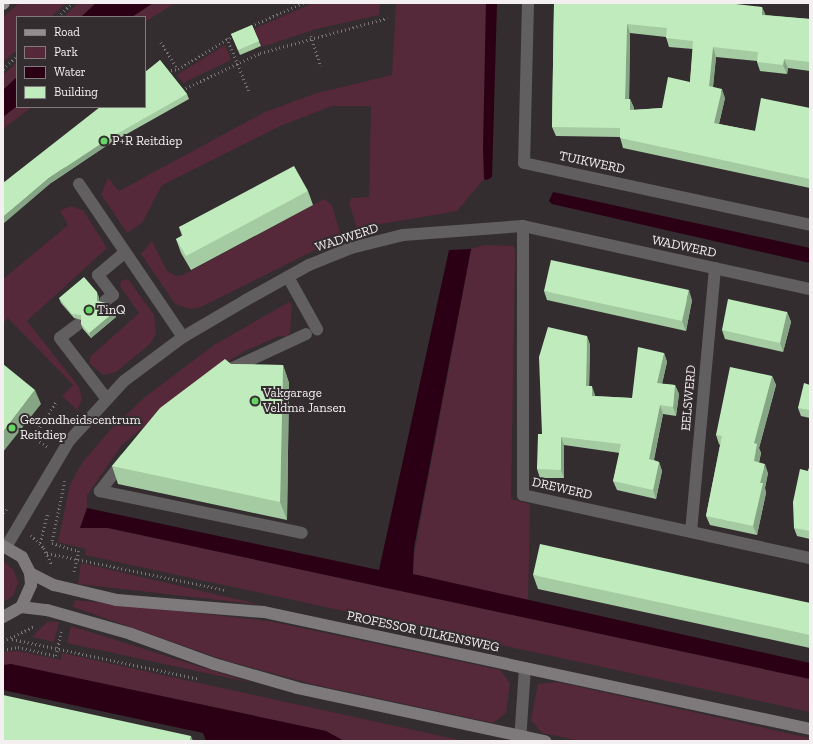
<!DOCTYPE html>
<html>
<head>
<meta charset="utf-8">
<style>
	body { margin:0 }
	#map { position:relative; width:813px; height:744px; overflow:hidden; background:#332d2f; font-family:"Zilla Slab",serif }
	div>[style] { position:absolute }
	.green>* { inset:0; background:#55283a }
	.water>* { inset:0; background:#2b0014 }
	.path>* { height:2.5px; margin-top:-1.25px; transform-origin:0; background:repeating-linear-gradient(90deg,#7a7576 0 1px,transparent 0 4px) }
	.lane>* { height:12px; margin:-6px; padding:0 6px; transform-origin:6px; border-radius:6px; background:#625f60 }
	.street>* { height:12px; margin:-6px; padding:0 6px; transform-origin:6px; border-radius:6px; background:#625f60 }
	.secondary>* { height:12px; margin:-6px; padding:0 6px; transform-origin:6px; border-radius:6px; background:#7e797b }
	.primary>* { height:12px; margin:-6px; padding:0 6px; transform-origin:6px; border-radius:6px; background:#948d8f }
	.wall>* { inset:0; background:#a5cba3 }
	.shaded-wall>* { inset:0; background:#86a584 }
	.building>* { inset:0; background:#c0ecbd }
	.dots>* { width:11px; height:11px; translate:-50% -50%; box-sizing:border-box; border:2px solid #332d2f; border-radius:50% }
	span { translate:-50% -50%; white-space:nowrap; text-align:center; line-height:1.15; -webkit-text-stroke:4px #332d2f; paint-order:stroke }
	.poi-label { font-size:13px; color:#f4eff0 }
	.left { translate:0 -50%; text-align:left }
	.street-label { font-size:13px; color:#f4eff0 }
	.frame { position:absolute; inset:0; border:4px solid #f4eff0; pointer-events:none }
	.legend { position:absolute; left:16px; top:16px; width:130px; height:92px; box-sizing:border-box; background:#332d2f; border:1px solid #807b7c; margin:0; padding:5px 7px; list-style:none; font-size:12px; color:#f4eff0 }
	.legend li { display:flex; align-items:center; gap:8px; height:20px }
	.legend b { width:20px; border:1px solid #807b7c }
</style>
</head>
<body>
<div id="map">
	<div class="green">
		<div style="clip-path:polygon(19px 3px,66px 3px,51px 17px,17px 17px,17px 50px,3px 62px,3px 17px)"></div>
		<div style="clip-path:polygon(78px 3px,96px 3px,81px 17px,64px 17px)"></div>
		<div style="clip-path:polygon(153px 3px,175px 3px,145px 22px,145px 17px,132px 17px)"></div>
		<div style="clip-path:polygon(313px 3px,380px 3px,379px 15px,316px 29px,262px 47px,254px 29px)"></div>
		<div style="clip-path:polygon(396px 3px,486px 3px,484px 179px,457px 211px,357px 228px,349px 203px,351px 198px,369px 197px,371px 106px,332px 106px,280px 126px,162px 185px,142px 223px,127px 233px,101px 194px,108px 178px,119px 191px,265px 112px,317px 93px,392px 75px)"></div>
		<div style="clip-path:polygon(225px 45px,231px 60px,183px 83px,177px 75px)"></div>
		<div style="clip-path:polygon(17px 62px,17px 77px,3px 90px,3px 75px)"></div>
		<div style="clip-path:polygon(17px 106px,32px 107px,3px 129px,3px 117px)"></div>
		<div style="clip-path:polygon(324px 199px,332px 205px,340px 233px,337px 239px,201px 307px,190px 309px,175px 304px,141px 254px,152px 241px,167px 271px,176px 276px,183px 275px)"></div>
		<div style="clip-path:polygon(70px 206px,83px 210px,107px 248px,27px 321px,79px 387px,82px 399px,77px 410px,62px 396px,73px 385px,8px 318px,3px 323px,3px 279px,68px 225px,60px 211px)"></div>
		<div style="clip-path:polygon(484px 245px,514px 246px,515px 254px,511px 499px,530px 504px,528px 602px,413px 574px,412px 566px,471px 249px)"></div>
		<div style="clip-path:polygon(128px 279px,154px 315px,156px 334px,149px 345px,116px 372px,103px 375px,90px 364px,90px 357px,139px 313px,120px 286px,121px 281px)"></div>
		<div style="clip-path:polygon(289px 302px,292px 305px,290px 333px,286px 337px,279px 336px,245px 351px,203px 377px,122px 445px,87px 495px,87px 508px,80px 528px,108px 528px,810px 679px,810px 712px,85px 555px,86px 549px,58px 542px,70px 485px,82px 463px,109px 431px,145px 397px,214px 345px)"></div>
		<div style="clip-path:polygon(3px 561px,14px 570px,18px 583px,13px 596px,3px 602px)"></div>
		<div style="clip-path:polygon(81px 563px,262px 605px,78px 584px)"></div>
		<div style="clip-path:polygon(75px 600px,269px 621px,500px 670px,510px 683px,506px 713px,493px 723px,312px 684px,227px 661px,73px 607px)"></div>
		<div style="clip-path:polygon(47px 622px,59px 622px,54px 642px,32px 637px)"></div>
		<div style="clip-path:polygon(71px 626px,252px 683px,67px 643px)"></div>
		<div style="clip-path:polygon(18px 651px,61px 660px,62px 653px,464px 741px,344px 741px,326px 731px,3px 665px,3px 652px)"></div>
		<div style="clip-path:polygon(557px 682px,810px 738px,810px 741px,580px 741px,542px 733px,531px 720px,538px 684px)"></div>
	</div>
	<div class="water">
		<div style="clip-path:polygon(96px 3px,153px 3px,132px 17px,81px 17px)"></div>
		<div style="clip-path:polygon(486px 3px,497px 3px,492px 177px,487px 180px,484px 179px,483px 148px)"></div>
		<div style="clip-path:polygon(17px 77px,17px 106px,3px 117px,3px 90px)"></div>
		<div style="clip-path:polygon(553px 192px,810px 248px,810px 263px,552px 204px,549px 201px)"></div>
		<div style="clip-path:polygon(471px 249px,414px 548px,413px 574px,810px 663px,810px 679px,108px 528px,80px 528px,87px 508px,379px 570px,449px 250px)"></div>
		<div style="clip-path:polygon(11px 664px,326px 731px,344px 741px,206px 741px,203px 733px,3px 690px,3px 665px)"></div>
	</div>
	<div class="path">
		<div style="left:58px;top:17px;width:20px;rotate:-45deg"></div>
		<div style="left:251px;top:26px;width:57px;rotate:-23.9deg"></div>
		<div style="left:311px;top:36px;width:32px;rotate:72deg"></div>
		<div style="left:227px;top:38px;width:57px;rotate:67.5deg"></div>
		<div style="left:161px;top:42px;width:32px;rotate:58deg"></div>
		<div style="left:3px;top:69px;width:19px;rotate:-43deg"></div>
		<div style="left:167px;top:71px;width:11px;rotate:-10deg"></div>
		<div style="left:178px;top:69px;width:66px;rotate:-31.3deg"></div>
		<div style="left:182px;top:90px;width:86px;rotate:-25.4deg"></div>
		<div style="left:260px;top:53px;width:132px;rotate:-15.4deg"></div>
		<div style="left:29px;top:437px;width:4px"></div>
		<div style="left:33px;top:437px;width:42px;rotate:-56.7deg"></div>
		<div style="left:33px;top:437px;width:17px;rotate:33deg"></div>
		<div style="left:65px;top:481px;width:63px;rotate:101.8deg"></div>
		<div style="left:52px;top:543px;width:28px;rotate:17deg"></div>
		<div style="left:79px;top:551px;width:23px;rotate:103deg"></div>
		<div style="left:3px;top:513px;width:6px;rotate:-51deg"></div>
		<div style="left:31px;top:535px;width:18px;rotate:45deg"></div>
		<div style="left:44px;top:548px;width:19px;rotate:65deg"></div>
		<div style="left:40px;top:543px;width:32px;rotate:-76deg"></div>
		<div style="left:47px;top:553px;width:182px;rotate:11.7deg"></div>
		<div style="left:12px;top:639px;width:192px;rotate:12deg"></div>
		<div style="left:3px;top:641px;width:35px;rotate:-25deg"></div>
		<div style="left:3px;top:650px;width:15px;rotate:-11deg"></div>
		<div style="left:18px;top:647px;width:39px;rotate:13deg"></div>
		<div style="left:56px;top:656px;width:25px;rotate:-79deg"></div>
	</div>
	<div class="lane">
		<div style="left:79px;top:184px;width:185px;rotate:55.8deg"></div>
		<div style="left:288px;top:277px;width:60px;rotate:60.9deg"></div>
		<div style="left:105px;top:301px;width:10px;rotate:-37deg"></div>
		<div style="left:113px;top:295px;width:25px;rotate:-127deg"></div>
		<div style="left:98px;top:275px;width:34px;rotate:-40deg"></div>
		<div style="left:77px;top:325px;width:21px;rotate:143deg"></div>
		<div style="left:60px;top:338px;width:76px;rotate:52.5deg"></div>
		<div style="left:226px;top:371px;width:88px;rotate:-24.8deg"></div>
		<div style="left:125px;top:459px;width:41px;rotate:128deg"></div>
		<div style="left:100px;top:491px;width:206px;rotate:11.7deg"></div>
	</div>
	<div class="street">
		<div style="left:528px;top:3px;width:160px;rotate:91.4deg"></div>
		<div style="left:524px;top:163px;width:293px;rotate:12.2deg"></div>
		<div style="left:523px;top:226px;width:269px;rotate:90deg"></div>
		<div style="left:523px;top:495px;width:294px;rotate:12.4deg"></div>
		<div style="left:691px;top:532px;width:265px;rotate:-84.8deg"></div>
		<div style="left:6px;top:547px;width:123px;rotate:-59.3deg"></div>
		<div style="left:69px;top:441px;width:81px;rotate:-47.5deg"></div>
		<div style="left:124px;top:381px;width:74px;rotate:-36.7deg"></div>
		<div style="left:183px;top:337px;width:73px;rotate:-30.4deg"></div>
		<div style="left:246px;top:300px;width:72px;rotate:-29.1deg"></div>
		<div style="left:309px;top:265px;width:45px;rotate:-22deg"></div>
		<div style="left:351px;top:248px;width:54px;rotate:-14deg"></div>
		<div style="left:403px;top:235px;width:120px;rotate:-4.3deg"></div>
		<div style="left:523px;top:226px;width:294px;rotate:12.4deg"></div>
		<div style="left:520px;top:741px;width:73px;rotate:-86.1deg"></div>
	</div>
	<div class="secondary">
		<div style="left:3px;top:546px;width:22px;rotate:30deg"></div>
		<div style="left:22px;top:557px;width:18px;rotate:63deg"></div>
		<div style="left:30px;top:573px;width:12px;rotate:85deg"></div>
		<div style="left:31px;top:585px;width:24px;rotate:114deg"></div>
		<div style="left:21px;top:607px;width:21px;rotate:151deg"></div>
		<div style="left:30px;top:573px;width:27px;rotate:27deg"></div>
		<div style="left:54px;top:585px;width:65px;rotate:13.4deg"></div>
		<div style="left:117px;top:600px;width:147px;rotate:4.7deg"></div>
		<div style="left:264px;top:612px;width:558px;rotate:12.09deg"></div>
		<div style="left:21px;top:607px;width:26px;rotate:7deg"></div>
		<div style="left:47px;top:610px;width:87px;rotate:15.9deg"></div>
		<div style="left:131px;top:634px;width:88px;rotate:19.9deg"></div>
		<div style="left:214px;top:664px;width:86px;rotate:16.1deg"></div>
		<div style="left:297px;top:688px;width:254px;rotate:12.1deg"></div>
	</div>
	<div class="primary">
		<div style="left:3px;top:4px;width:1px;rotate:-45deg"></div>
	</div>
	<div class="wall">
		<div style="clip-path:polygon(evenodd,554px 3px,762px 7px,765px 15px,810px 19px,810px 71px,788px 68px,787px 74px,760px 71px,757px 62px,757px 61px,716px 57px,713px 87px,725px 98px,719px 124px,755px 131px,810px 108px,810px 188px,623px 148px,620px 137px,556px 136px,552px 127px,554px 3px,630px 33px,666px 37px,669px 47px,693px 49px,690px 82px,662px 108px,634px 110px,634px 108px,630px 99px,629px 99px,630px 33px)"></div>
		<div style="clip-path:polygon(252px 25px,261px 46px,240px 55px,231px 34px)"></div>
		<div style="clip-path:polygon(160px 60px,187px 94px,189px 99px,109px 144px,51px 183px)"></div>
		<div style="clip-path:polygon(308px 191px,313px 205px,191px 270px,181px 253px,176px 239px,182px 236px,179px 227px)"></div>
		<div style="clip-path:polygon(544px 291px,692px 300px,686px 331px,547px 300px)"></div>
		<div style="clip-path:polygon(99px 297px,99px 301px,116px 317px,91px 338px,83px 329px,81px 324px,81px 320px,74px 318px,61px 303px,59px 298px)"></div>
		<div style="clip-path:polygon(787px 312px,791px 322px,783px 352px,725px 339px,722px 330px)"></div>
		<div style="clip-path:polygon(587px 336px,590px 345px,589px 386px,595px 395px,595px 396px,632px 398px,664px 353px,667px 362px,662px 384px,675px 385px,679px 394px,676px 416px,663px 414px,654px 460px,659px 462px,662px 471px,656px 499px,617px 490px,613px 481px,620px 453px,564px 445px,564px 478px,540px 478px,537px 469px,542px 434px)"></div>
		<div style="clip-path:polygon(231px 364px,283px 365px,289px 383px,287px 520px,118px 484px,112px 466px)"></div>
		<div style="clip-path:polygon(772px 376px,776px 385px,759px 448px,761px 453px,759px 463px,768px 473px,765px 488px,766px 493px,757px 535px,710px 525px,706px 516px,720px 445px,719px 444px,716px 435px)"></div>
		<div style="clip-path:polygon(810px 385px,810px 418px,801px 416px,798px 408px)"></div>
		<div style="clip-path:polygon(810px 464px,810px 539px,797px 536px,794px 528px)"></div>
		<div style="clip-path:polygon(533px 575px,810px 603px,810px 648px,538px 589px)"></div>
	</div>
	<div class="shaded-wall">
		<div style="clip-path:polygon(762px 7px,766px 16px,762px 15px)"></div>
		<div style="clip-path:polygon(627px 24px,630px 33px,629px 108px,625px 99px)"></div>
		<div style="clip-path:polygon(713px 47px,716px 57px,712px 95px,709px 86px)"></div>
		<div style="clip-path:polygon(784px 59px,788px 68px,787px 74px,783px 65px)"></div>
		<div style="clip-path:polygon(722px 89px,725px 98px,717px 132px,714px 123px)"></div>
		<div style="clip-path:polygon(630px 99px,634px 108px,633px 119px,630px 110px)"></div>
		<div style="clip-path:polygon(108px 139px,109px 144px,51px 183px,3px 224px,3px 217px,49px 178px)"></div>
		<div style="clip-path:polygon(689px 290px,692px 300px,686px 331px,682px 321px)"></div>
		<div style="clip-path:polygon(97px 292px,99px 297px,99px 306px,97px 301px)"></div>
		<div style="clip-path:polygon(114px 312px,116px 317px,91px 338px,89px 333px)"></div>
		<div style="clip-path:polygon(787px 312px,791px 322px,783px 352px,780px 343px)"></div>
		<div style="clip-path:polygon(587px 336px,590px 345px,589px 395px,586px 386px)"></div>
		<div style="clip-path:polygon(664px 353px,667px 362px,660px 392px,657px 383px)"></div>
		<div style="clip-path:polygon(283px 365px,289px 383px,287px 520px,280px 502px)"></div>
		<div style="clip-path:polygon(772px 376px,776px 385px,759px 448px,761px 453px,757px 471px,754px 461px,754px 443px)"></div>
		<div style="clip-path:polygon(675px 385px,679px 394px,676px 416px,673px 407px)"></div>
		<div style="clip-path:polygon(592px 386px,595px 395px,595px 405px,592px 396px)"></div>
		<div style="clip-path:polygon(35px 390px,41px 404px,3px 452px,3px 432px)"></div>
		<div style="clip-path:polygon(660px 405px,663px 414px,652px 468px,649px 459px)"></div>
		<div style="clip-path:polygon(561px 437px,564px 445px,564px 478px,561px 470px)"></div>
		<div style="clip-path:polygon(659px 462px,662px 471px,656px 499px,653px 490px)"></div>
		<div style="clip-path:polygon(765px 464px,768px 473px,765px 488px,766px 493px,757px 535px,753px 526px,760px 483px)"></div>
		<div style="clip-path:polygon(191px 736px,193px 741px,190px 741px)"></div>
	</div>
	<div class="building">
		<div style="clip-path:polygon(evenodd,554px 3px,727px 3px,762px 7px,762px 15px,810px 19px,810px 62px,784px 59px,783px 65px,757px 62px,758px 52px,713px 47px,709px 86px,722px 89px,714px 123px,755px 131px,761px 98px,810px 108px,810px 179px,620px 138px,620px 128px,552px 127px,554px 3px,627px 24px,667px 28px,666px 38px,693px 41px,690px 82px,668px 77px,662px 108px,630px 110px,630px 99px,625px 99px,627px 24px)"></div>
		<div style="clip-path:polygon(252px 25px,259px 41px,238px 50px,231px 34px)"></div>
		<div style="clip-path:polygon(160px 60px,187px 94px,108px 139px,49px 178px,3px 217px,3px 183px,100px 107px,145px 107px,145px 72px)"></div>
		<div style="clip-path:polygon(294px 166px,308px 191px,186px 256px,176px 239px,183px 235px,179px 227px)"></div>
		<div style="clip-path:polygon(551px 260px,689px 290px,682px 321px,544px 291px)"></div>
		<div style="clip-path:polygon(84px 277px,97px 292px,97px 301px,106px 303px,114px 312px,89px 333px,81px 324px,81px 315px,72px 314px,59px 298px)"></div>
		<div style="clip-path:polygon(728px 299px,787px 312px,780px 343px,722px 330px)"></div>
		<div style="clip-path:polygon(548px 327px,587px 336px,586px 386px,592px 386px,592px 396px,632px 398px,638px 347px,664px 353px,657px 383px,675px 385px,673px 407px,660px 405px,649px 459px,659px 462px,653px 490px,613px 481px,621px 444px,561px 437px,561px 470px,537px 469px,538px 434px,542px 434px,539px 357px)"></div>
		<div style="clip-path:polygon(225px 359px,231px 364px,283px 365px,280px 502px,112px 466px,160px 408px)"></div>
		<div style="clip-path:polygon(3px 364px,35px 390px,3px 432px)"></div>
		<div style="clip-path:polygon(730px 367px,772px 376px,754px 443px,757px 444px,754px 461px,765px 464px,760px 483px,763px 483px,753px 526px,706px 516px,722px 436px,716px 435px)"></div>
		<div style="clip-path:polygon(804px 383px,810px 385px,810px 410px,798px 408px)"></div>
		<div style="clip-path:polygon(810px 464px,810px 531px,794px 528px,793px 502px,800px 469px,808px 471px)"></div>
		<div style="clip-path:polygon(540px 544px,810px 603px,810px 635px,533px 575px)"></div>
		<div style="clip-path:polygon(3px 695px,191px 736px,190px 741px,3px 741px)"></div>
	</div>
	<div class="dots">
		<div style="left:104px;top:141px;background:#67d466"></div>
		<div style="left:89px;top:310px;background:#67d466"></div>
		<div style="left:255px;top:401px;background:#67d466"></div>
		<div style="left:12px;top:428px;background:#67d466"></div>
	</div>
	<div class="poi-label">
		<span class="left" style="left:112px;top:141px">P+R Reitdiep</span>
		<span class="left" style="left:97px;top:310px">TinQ</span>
		<span class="left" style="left:263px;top:401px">Vakgarage<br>Veldma Jansen</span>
		<span class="left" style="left:20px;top:428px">Gezondheidscentrum<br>Reitdiep</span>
	</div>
	<div class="street-label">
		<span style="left:592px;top:163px;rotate:12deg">TUIKWERD</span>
		<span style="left:347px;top:238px;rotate:-18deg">WADWERD</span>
		<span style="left:684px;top:247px;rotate:12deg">WADWERD</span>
		<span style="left:689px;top:398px;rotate:-85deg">EELSWERD</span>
		<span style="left:562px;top:489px;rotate:13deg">DREWERD</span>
		<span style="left:423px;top:632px;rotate:12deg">PROFESSOR UILKENSWEG</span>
	</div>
	<div class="frame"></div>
	<ul class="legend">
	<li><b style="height:5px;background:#948d8f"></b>Road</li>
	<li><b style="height:11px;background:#55283a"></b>Park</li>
	<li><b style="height:11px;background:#2b0014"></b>Water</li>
	<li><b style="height:11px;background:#c0ecbd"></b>Building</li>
	</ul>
</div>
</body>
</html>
